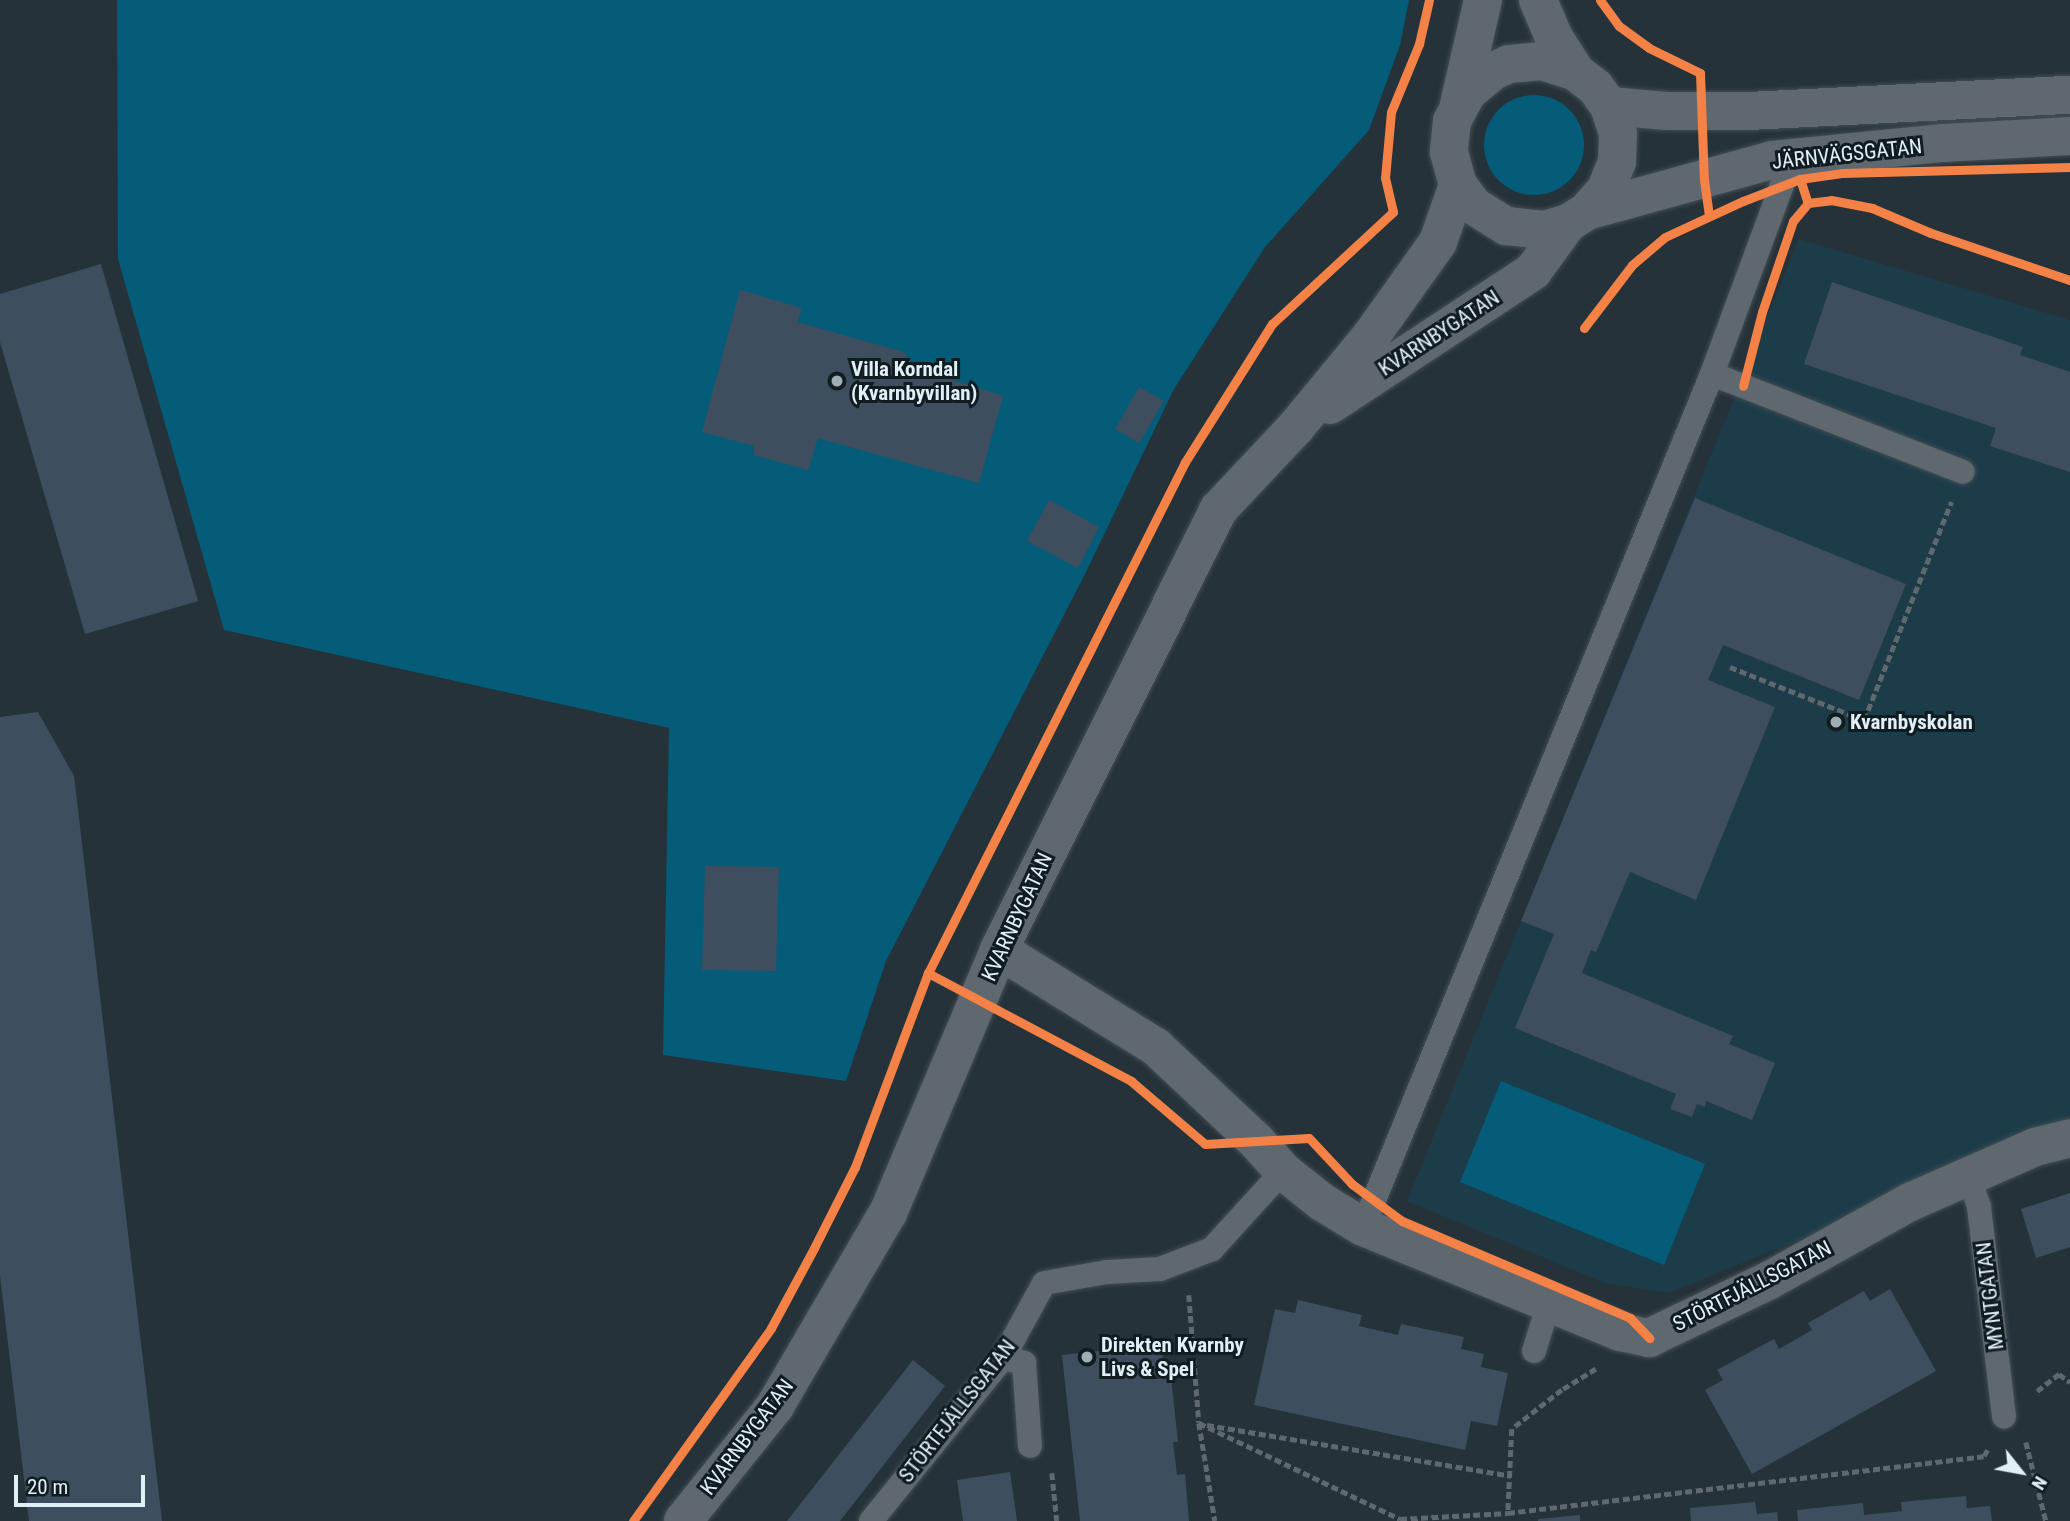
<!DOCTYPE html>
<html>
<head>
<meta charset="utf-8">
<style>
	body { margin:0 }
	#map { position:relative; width:2070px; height:1521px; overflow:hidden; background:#253239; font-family:"Roboto Condensed",sans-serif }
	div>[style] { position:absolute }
	.built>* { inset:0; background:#1d3c4a }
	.green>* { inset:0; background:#055c78 }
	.round { border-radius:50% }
	.building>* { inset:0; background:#3e4e5e }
	.path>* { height:4.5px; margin-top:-2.25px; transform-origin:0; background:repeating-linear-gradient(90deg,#5f686d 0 7px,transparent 0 10.5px) }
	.roads { filter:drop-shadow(0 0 2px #414d52) drop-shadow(0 0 2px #414d52) }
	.service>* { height:24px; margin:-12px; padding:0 12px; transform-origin:12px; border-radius:12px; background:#5f686e }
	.minor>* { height:38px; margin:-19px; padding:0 19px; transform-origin:19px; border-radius:19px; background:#5f686e }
	.tertiary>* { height:38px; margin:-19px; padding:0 19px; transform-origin:19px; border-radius:19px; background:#5f686e }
	.cycleway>* { height:9px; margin:-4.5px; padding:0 4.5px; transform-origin:4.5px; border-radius:4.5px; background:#f48246 }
	.dots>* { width:19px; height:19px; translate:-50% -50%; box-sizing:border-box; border:4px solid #111c21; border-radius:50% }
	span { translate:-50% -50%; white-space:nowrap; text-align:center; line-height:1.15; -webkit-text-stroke:6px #111c21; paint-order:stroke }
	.street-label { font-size:21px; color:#e1f0f7 }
	.poi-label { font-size:21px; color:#e1f0f7; font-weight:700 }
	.left { translate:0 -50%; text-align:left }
	.north { position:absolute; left:1986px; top:1437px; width:70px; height:70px; -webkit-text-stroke:5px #111c21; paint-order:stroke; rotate:121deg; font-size:19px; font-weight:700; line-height:28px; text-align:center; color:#e1f0f7 }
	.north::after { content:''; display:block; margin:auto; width:24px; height:32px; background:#e1f0f7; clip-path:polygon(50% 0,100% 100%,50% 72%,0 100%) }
	.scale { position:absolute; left:14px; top:1475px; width:131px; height:32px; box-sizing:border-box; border:4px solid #e1f0f7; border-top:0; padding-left:9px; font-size:21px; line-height:24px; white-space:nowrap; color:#e1f0f7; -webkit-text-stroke:5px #111c21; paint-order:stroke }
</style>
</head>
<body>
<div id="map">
	<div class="built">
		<div style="clip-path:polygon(1799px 239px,2070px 320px,2070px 1123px,1912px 1186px,1804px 1238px,1669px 1293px,1605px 1283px,1407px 1201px)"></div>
	</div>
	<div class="green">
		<div style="clip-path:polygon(117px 0,1409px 0,1400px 45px,1369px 130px,1265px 247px,1174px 389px,1085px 574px,886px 961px,846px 1081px,663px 1055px,669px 728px,224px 630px,118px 259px)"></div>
		<div class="round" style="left:1484px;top:95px;width:100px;height:100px"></div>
		<div style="clip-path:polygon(1501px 1081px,1705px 1164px,1664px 1265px,1460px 1182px)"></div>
	</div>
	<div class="building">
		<div style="clip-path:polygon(101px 264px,198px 601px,85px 634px,0 342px,0 294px)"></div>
		<div style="clip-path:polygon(1832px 282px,2023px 347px,2020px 355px,2070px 372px,2070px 472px,1990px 446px,1996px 428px,1804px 364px)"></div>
		<div style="clip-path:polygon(740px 290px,802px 308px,797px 322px,904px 352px,912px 367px,1003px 396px,979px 483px,818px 438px,808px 470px,754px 455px,754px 446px,702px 432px)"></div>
		<div style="clip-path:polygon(1139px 387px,1164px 401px,1139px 443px,1115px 429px)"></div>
		<div style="clip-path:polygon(1695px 498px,1906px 584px,1859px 700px,1723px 645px,1708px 680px,1775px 707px,1696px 900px,1630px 872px,1596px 952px,1591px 950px,1582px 973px,1733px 1036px,1729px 1044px,1775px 1063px,1752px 1120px,1706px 1101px,1705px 1107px,1697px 1104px,1692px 1117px,1670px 1109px,1676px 1094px,1515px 1028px,1554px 934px,1521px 921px)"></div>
		<div style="clip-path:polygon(1049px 500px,1099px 527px,1078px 568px,1027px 541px)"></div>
		<div style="clip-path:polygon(38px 712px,74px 776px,162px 1521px,29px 1521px,0 1276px,0 717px)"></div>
		<div style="clip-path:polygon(705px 866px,779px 867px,776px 971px,702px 970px)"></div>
		<div style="clip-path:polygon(2070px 1193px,2070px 1247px,2036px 1258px,2021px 1209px)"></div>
		<div style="clip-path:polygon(1890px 1289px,1936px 1371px,1752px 1474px,1705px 1390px,1723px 1380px,1717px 1370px,1774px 1339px,1779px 1349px,1812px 1330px,1808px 1323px,1864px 1291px,1870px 1301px)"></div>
		<div style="clip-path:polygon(1298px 1300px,1362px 1315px,1359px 1326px,1398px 1335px,1401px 1324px,1464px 1337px,1461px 1349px,1484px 1354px,1481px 1367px,1508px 1373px,1497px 1426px,1471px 1421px,1465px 1450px,1254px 1405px,1275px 1309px,1295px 1313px)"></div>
		<div style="clip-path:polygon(1161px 1344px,1165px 1377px,1171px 1377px,1178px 1442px,1173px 1442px,1177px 1475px,1185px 1474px,1189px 1521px,1080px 1521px,1062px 1355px)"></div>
		<div style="clip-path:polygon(913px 1360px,945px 1386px,840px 1521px,787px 1521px)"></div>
		<div style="clip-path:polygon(1010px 1472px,1017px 1521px,963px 1521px,957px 1480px)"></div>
		<div style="clip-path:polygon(1966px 1496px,1967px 1508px,1990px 1506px,1992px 1521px,1798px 1521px,1797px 1510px,1863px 1503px,1864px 1515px,1902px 1511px,1901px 1502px)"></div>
		<div style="clip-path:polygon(1755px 1502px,1757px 1514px,1777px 1512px,1778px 1521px,1691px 1521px,1690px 1508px)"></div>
		<div style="clip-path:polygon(1580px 1515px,1580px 1521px,1538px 1521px,1538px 1519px)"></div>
	</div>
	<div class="path">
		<div style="left:1730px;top:667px;width:144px;rotate:21.6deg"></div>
		<div style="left:1864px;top:720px;width:235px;rotate:-68.2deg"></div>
		<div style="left:1189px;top:1295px;width:128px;rotate:85.5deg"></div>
		<div style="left:1199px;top:1423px;width:99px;rotate:80.7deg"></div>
		<div style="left:1596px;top:1369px;width:40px;rotate:148deg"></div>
		<div style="left:1562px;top:1390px;width:63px;rotate:142deg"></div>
		<div style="left:1512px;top:1429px;width:84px;rotate:92.7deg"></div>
		<div style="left:1508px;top:1513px;width:479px;rotate:-6.8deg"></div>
		<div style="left:1984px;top:1456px;width:10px;rotate:-61deg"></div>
		<div style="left:2037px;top:1391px;width:28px;rotate:-38deg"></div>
		<div style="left:2059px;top:1374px;width:14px;rotate:36deg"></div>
		<div style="left:1199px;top:1423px;width:223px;rotate:25.5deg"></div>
		<div style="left:1400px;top:1519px;width:108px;rotate:-3.2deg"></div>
		<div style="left:1207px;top:1425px;width:308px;rotate:9.5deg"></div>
		<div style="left:2026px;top:1442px;width:81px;rotate:75.8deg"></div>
		<div style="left:1052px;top:1473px;width:48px;rotate:84.1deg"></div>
	</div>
	<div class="roads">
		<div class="service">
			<div style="left:1712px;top:374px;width:269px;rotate:21.3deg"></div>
			<div style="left:1968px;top:1176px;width:33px;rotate:70deg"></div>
			<div style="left:1979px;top:1207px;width:211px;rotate:83.2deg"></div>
			<div style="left:1363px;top:1227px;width:922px;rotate:-67.75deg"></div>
			<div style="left:1712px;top:374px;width:230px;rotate:-69.7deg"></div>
			<div style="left:1534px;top:1351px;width:50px;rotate:-72.6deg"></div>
			<div style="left:1003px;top:1358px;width:22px;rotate:13deg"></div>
			<div style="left:1024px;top:1363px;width:83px;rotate:85.9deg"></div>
			<div style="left:871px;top:1521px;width:210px;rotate:-51deg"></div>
			<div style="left:1003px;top:1358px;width:85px;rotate:-61.3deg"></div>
			<div style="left:1044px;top:1283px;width:64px;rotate:-9.9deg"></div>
			<div style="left:1107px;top:1272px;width:53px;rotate:-3.2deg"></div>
			<div style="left:1160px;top:1269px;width:56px;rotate:-21deg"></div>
			<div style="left:1212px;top:1249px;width:105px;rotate:-47.7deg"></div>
		</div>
		<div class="minor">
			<div style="left:999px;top:950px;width:185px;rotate:31.7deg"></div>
			<div style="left:1156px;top:1047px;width:139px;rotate:43.2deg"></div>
			<div style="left:1257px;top:1142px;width:39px;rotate:48deg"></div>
			<div style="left:1283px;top:1171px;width:50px;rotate:38.5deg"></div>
			<div style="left:1322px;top:1202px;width:48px;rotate:31.4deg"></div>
			<div style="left:1363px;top:1227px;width:278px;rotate:22.2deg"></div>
			<div style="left:1620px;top:1332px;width:30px;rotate:12deg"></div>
			<div style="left:1649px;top:1338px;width:132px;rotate:-25.6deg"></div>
			<div style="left:1768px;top:1281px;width:162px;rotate:-29.1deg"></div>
			<div style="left:1910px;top:1202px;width:137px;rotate:-23.7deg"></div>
			<div style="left:2035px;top:1147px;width:36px;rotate:-14deg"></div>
		</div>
		<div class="tertiary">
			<div style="left:1538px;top:0;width:39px;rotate:67deg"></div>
			<div style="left:1553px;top:36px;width:43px;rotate:57.4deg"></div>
			<div style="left:1459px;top:104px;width:107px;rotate:-77deg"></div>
			<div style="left:1609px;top:106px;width:58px;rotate:4.9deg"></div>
			<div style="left:1667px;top:111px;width:82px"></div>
			<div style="left:1749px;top:111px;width:321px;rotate:-2.9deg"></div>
			<div style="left:1587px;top:211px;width:192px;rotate:-15.4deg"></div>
			<div style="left:1772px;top:160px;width:172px;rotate:-5.7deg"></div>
			<div style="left:1943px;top:143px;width:127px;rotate:-3.2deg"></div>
			<div style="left:1330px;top:405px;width:243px;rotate:-33.4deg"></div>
			<div style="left:1533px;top:271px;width:59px;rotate:-53.9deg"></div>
			<div style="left:1568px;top:223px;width:22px;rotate:-32deg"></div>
			<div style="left:1587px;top:211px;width:29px;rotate:-49deg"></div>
			<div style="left:1606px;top:189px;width:29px;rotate:-68deg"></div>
			<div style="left:1617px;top:162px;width:28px;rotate:-88deg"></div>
			<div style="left:1618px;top:134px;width:29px;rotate:-108deg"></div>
			<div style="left:1609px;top:106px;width:24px;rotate:-126deg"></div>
			<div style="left:1595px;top:87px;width:24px;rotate:-142deg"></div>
			<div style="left:1576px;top:72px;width:35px;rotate:-162deg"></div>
			<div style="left:1543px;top:61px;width:34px;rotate:175deg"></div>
			<div style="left:1509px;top:64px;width:17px;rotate:156deg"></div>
			<div style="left:1493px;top:71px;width:34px;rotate:140deg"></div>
			<div style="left:1467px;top:93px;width:32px;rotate:118deg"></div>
			<div style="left:1452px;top:121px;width:31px;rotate:96deg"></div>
			<div style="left:1449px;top:152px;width:34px;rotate:75deg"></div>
			<div style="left:1458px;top:185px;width:26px;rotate:53deg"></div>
			<div style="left:1474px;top:206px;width:38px;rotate:32deg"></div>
			<div style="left:1506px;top:226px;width:38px;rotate:6deg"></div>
			<div style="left:1544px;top:230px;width:25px;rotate:-16deg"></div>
			<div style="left:683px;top:1521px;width:147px;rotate:-51.3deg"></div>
			<div style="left:775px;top:1406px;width:224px;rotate:-59.7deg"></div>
			<div style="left:888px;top:1213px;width:285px;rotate:-67.1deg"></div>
			<div style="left:999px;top:950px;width:493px;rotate:-63.5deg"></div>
			<div style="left:1219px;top:509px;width:112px;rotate:-46.8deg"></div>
			<div style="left:1296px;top:427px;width:118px;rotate:-50.5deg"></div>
			<div style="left:1371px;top:336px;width:115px;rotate:-54.5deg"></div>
			<div style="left:1438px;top:242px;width:60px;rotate:-70.7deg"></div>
		</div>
	</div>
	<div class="cycleway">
		<div style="left:1600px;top:0;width:32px;rotate:54deg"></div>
		<div style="left:1619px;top:26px;width:37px;rotate:36deg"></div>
		<div style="left:1649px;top:48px;width:57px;rotate:26.1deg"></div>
		<div style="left:1700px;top:73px;width:107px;rotate:87.9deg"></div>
		<div style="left:1704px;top:180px;width:36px;rotate:82deg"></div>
		<div style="left:1800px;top:179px;width:25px;rotate:72deg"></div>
		<div style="left:1808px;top:203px;width:23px;rotate:-7deg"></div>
		<div style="left:1831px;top:200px;width:42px;rotate:11deg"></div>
		<div style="left:1872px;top:208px;width:64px;rotate:23deg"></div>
		<div style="left:1931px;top:233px;width:147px;rotate:18.7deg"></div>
		<div style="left:1584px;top:328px;width:79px;rotate:-52.7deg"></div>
		<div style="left:1632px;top:265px;width:43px;rotate:-40.3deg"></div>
		<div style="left:1665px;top:237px;width:86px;rotate:-24.8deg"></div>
		<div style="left:1743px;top:201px;width:61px;rotate:-21.1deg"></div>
		<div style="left:1800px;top:179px;width:42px;rotate:-8.1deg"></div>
		<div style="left:1842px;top:173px;width:228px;rotate:-1.5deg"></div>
		<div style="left:1743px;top:386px;width:76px;rotate:-75.6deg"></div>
		<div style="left:1762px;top:312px;width:96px;rotate:-71.2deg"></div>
		<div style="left:1793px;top:221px;width:23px;rotate:-50deg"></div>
		<div style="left:928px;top:973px;width:230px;rotate:28deg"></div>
		<div style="left:1131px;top:1081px;width:97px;rotate:40.4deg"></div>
		<div style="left:1205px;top:1144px;width:104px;rotate:-3.3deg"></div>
		<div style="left:1309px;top:1138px;width:63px;rotate:46.9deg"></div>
		<div style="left:1352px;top:1184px;width:62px;rotate:36.5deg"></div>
		<div style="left:1402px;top:1221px;width:248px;rotate:23deg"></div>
		<div style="left:1630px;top:1318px;width:28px;rotate:46deg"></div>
		<div style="left:633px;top:1521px;width:237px;rotate:-54.4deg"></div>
		<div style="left:771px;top:1328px;width:91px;rotate:-61.7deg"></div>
		<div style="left:814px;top:1248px;width:91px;rotate:-63.2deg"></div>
		<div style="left:855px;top:1167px;width:207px;rotate:-69.4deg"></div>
		<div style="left:928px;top:973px;width:572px;rotate:-63.3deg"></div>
		<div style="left:1185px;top:462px;width:163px;rotate:-57.8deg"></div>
		<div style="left:1272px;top:324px;width:165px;rotate:-42.8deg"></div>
		<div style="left:1393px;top:212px;width:35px;rotate:-103deg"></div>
		<div style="left:1385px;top:178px;width:66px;rotate:-84.8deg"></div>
		<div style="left:1391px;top:112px;width:74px;rotate:-67.6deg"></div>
		<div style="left:1419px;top:44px;width:45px;rotate:-77.2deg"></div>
	</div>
	<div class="dots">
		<div style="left:837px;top:381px;background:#9faeb4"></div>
		<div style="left:1836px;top:722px;background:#9faeb4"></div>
		<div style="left:1087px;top:1357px;background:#9faeb4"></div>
	</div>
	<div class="street-label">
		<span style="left:1847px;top:154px;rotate:-6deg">JÄRNVÄGSGATAN</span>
		<span style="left:1439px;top:333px;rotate:-33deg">KVARNBYGATAN</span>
		<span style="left:1017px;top:917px;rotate:-65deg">KVARNBYGATAN</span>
		<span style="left:1752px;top:1286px;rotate:-27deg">STÖRTFJÄLLSGATAN</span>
		<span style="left:1990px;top:1296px;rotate:-97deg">MYNTGATAN</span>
		<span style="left:957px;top:1411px;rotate:-52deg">STÖRTFJÄLLSGATAN</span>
		<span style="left:747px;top:1437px;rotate:-53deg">KVARNBYGATAN</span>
	</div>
	<div class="poi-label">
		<span class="left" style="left:851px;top:381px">Villa Korndal<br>(Kvarnbyvillan)</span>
		<span class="left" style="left:1850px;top:722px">Kvarnbyskolan</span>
		<span class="left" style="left:1101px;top:1357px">Direkten Kvarnby<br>Livs &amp; Spel</span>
	</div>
	<div class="north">N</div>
	<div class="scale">20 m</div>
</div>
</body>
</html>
